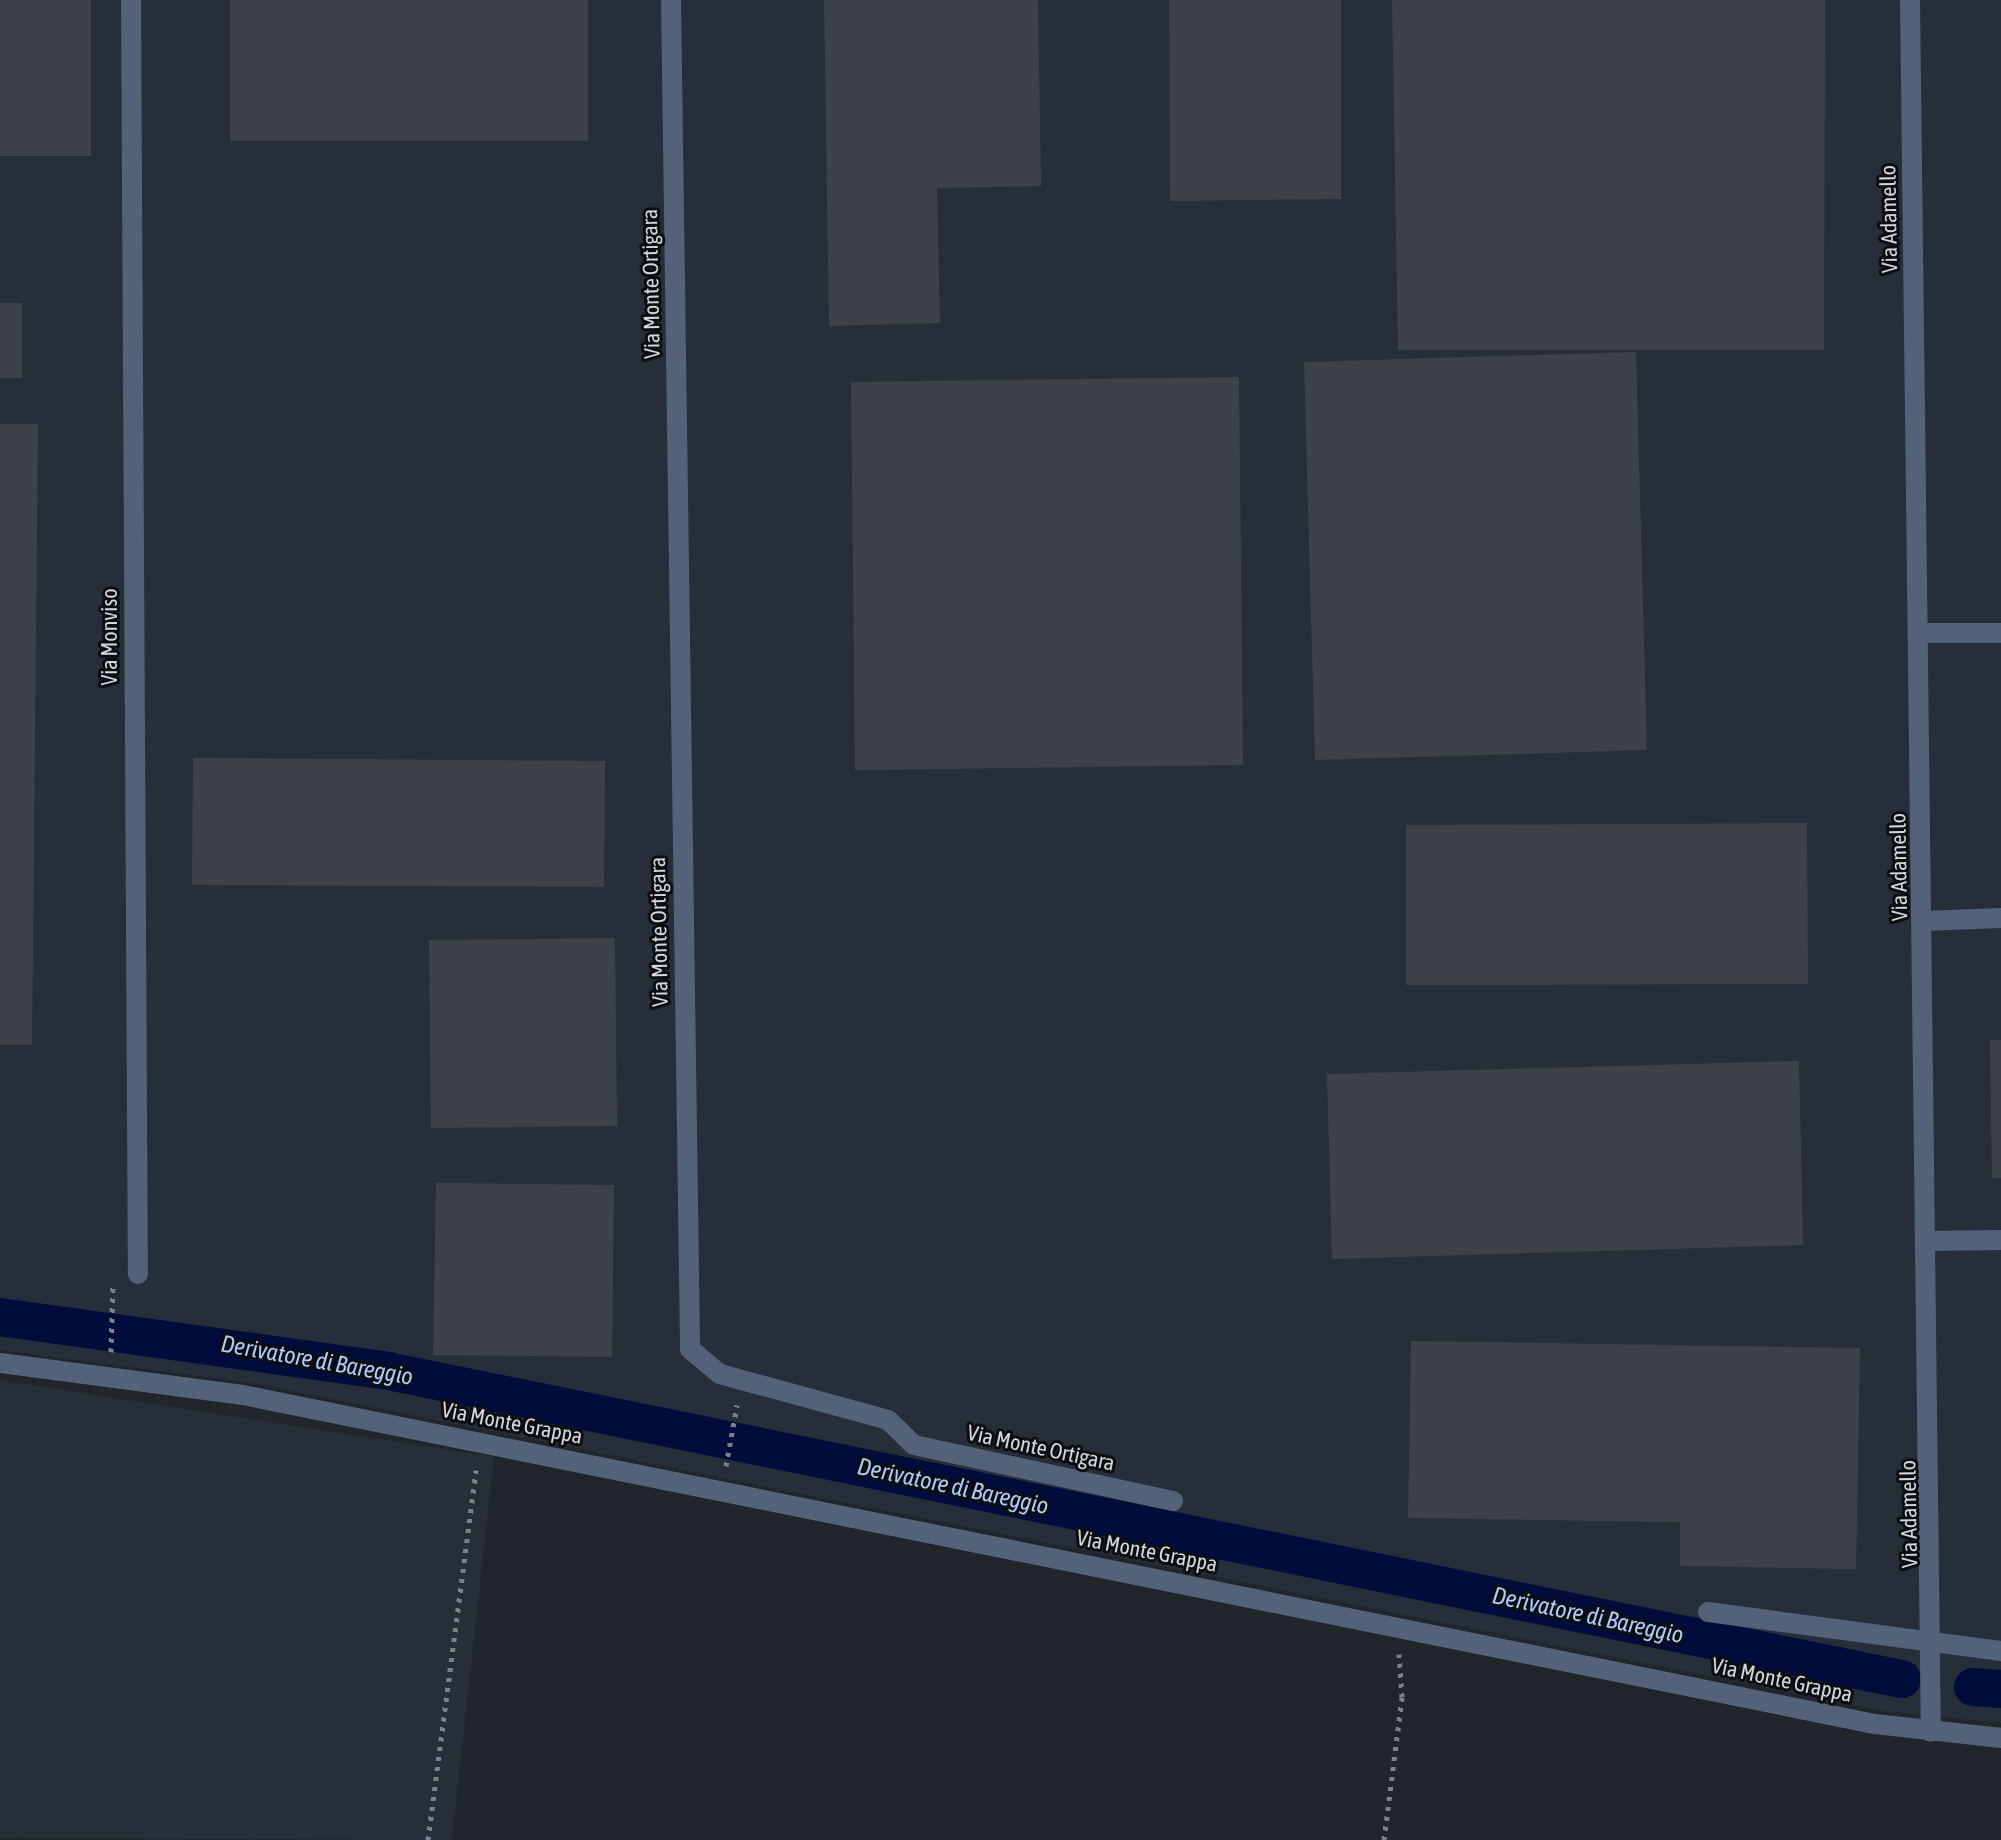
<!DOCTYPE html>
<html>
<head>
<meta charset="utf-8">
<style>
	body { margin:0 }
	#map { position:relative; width:2001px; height:1840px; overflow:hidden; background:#21252c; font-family:"Asap Condensed",sans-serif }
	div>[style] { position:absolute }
	.built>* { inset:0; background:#262e3a }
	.canal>* { height:38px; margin:-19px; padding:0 19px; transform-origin:19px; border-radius:19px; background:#000c3b }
	.building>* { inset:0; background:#3d424a }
	.path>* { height:5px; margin-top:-2.5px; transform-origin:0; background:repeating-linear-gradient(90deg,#7e8288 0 4px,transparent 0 10px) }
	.minor>* { height:20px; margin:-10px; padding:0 10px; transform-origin:10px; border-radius:10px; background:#536279 }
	span { translate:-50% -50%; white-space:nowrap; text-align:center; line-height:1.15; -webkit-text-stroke:6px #0c0e11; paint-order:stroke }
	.street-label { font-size:22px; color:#d3d6db }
	.water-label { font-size:24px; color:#adcafa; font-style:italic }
</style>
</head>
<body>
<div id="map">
	<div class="built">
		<div style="clip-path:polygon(0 0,2001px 0,2001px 1723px,1882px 1711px,252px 1383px,0 1350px)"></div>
		<div style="clip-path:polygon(0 1380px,494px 1457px,452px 1840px,0 1838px)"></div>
	</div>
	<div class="canal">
		<div style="left:0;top:1317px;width:392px;rotate:7.9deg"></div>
		<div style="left:388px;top:1371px;width:1545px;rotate:11.5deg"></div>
		<div style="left:1973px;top:1687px;width:28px;rotate:4deg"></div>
	</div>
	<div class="building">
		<div style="clip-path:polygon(0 0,91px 0,91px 156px,0 156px)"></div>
		<div style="clip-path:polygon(230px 0,588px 0,588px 141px,230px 141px)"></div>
		<div style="clip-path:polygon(824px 0,1038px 0,1041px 186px,937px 188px,940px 323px,829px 326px)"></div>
		<div style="clip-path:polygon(1169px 0,1341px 0,1341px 199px,1170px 201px)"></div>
		<div style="clip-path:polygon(1392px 0,1825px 0,1824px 350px,1398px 350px)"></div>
		<div style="clip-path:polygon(0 303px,22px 303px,22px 378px,0 378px)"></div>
		<div style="clip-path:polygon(1636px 352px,1647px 750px,1315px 760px,1304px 362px)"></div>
		<div style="clip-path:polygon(1239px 377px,1243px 765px,855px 770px,851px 382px)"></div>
		<div style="clip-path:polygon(0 424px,38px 424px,32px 1045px,0 1045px)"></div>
		<div style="clip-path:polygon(193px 758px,605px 761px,604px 887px,192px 885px)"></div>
		<div style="clip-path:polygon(1807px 823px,1808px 984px,1406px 985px,1406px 825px)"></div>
		<div style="clip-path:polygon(615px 938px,617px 1126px,431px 1128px,429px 940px)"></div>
		<div style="clip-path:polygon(1990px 1040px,2001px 1040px,2001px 1178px,1992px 1178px)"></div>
		<div style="clip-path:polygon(1799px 1061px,1803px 1245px,1332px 1259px,1327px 1074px)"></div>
		<div style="clip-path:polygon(436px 1183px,614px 1185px,612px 1357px,433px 1355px)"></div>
		<div style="clip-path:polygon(1411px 1341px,1860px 1348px,1856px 1569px,1680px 1566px,1680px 1522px,1408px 1518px)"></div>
	</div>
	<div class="path">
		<div style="left:111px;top:1352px;width:66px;rotate:-88.3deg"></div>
		<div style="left:726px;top:1466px;width:62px;rotate:-79.8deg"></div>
		<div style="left:428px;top:1840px;width:373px;rotate:-82.6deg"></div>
		<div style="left:1384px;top:1840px;width:144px;rotate:-82.8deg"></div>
		<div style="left:1402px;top:1697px;width:43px;rotate:-94deg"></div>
	</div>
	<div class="minor">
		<div style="left:131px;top:0;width:1274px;rotate:89.69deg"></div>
		<div style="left:671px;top:0;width:1349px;rotate:89.19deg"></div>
		<div style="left:690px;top:1349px;width:39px;rotate:40deg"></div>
		<div style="left:720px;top:1374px;width:174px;rotate:15.3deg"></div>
		<div style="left:888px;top:1420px;width:36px;rotate:44deg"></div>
		<div style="left:914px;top:1445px;width:265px;rotate:12.2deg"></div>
		<div style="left:1910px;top:0;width:1732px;rotate:89.31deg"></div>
		<div style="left:1919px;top:633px;width:82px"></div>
		<div style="left:1924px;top:921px;width:77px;rotate:-2.2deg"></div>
		<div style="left:1929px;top:1241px;width:72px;rotate:-0.8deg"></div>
		<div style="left:0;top:1363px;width:245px;rotate:7.5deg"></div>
		<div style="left:243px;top:1395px;width:1665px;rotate:11.4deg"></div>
		<div style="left:1875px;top:1724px;width:127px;rotate:6.3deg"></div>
		<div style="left:1708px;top:1612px;width:296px;rotate:7.6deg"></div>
	</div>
	<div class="street-label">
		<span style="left:1889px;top:219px;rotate:-91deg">Via Adamello</span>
		<span style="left:651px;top:284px;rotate:-91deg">Via Monte Ortigara</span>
		<span style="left:110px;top:637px;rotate:-90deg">Via Monviso</span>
		<span style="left:1899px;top:867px;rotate:-91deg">Via Adamello</span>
		<span style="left:659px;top:932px;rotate:-91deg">Via Monte Ortigara</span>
		<span style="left:512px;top:1423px;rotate:11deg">Via Monte Grappa</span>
		<span style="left:1041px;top:1448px;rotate:12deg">Via Monte Ortigara</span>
		<span style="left:1909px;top:1514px;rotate:-91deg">Via Adamello</span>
		<span style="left:1147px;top:1551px;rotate:11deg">Via Monte Grappa</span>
		<span style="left:1782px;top:1680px;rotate:12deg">Via Monte Grappa</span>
	</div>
	<div class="water-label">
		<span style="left:317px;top:1360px;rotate:10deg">Derivatore di Bareggio</span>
		<span style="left:953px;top:1486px;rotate:12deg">Derivatore di Bareggio</span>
		<span style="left:1588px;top:1615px;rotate:12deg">Derivatore di Bareggio</span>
	</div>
</div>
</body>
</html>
